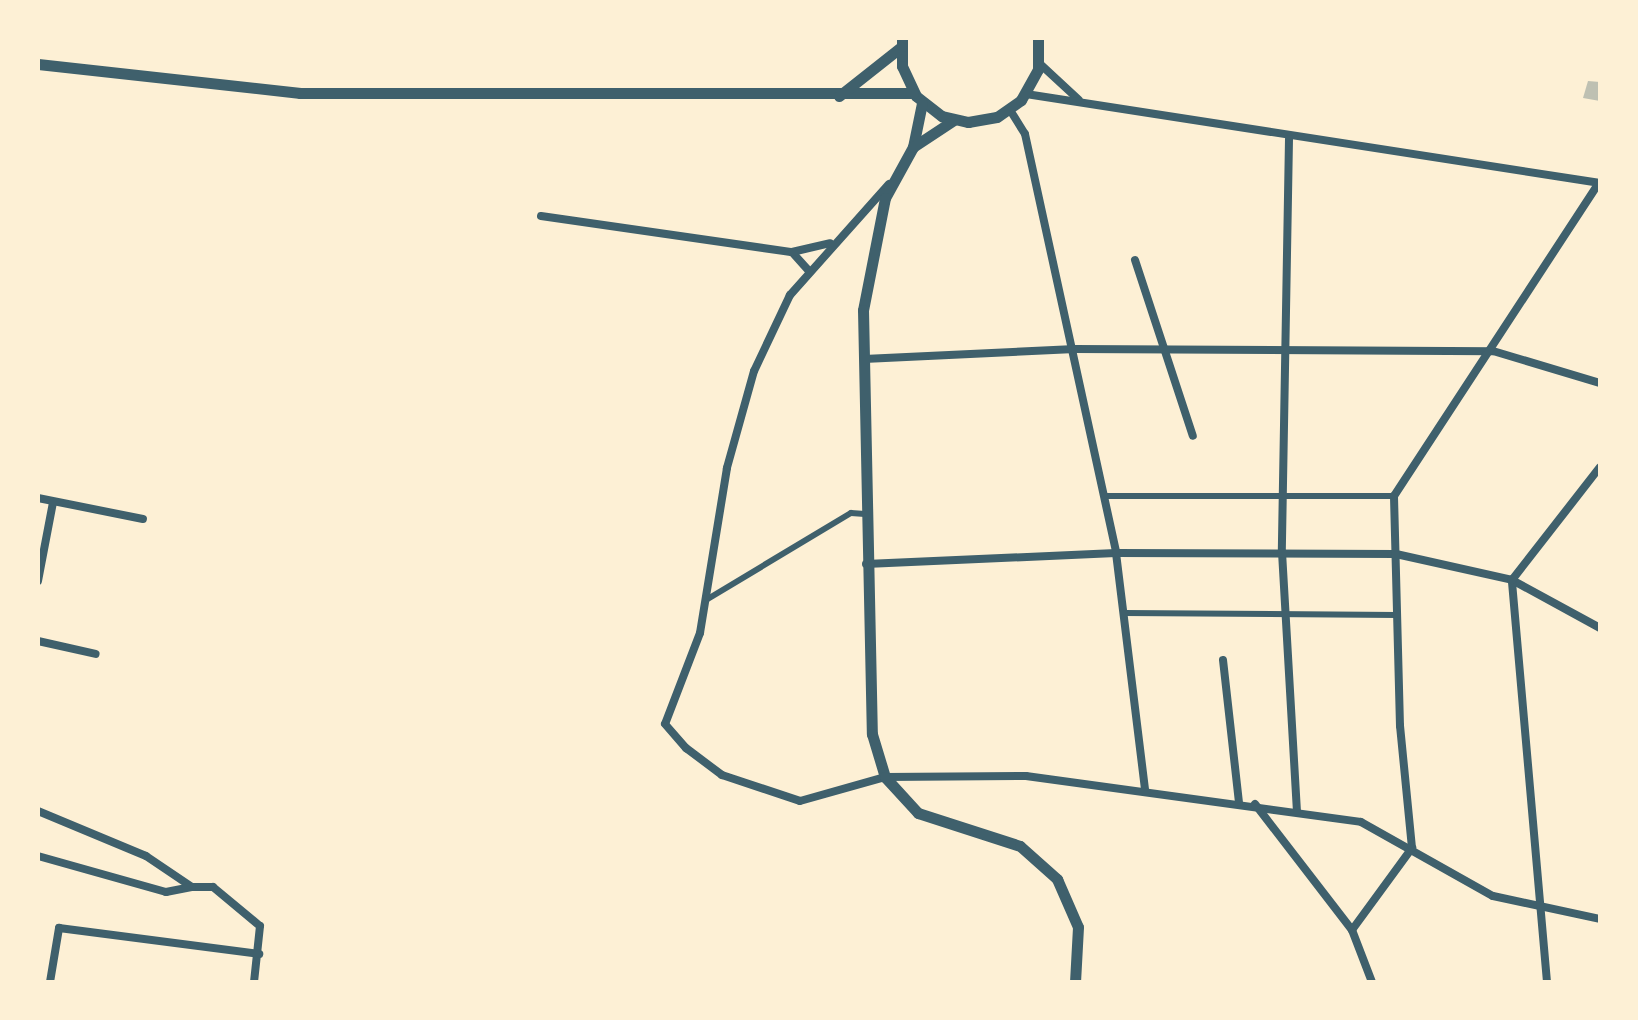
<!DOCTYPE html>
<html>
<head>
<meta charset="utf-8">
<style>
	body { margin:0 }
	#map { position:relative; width:1638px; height:1020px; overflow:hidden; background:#fdf0d5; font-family:Barlow,sans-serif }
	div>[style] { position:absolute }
	.building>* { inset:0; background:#bec0b2 }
	.pedestrian>* { height:6px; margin:-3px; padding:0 3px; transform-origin:3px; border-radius:3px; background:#3f606c }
	.minor>* { height:8px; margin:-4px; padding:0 4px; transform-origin:4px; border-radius:4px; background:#3f606c }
	.tertiary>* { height:11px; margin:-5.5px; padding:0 5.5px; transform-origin:5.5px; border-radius:5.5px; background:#3f606c }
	span { translate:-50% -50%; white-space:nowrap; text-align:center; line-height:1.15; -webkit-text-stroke:6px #fdf0d5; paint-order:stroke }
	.frame { position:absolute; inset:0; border:40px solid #fdf0d5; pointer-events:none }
</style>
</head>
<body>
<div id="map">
	<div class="building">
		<div style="clip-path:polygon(1588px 81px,1600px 82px,1600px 101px,1583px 98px)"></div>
	</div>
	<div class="pedestrian">
		<div style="left:1105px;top:496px;width:289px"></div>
		<div style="left:706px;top:600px;width:169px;rotate:-31deg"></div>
		<div style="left:851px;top:513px;width:14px;rotate:4deg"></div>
		<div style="left:1124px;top:613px;width:273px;rotate:0.4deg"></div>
	</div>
	<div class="minor">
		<div style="left:1039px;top:63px;width:54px;rotate:42.8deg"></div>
		<div style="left:1026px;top:94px;width:581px;rotate:8.81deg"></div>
		<div style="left:1010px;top:110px;width:28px;rotate:58deg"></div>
		<div style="left:1025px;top:134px;width:429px;rotate:77.7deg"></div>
		<div style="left:1116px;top:553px;width:239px;rotate:83deg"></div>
		<div style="left:1289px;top:139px;width:413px;rotate:91deg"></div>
		<div style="left:1282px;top:552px;width:260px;rotate:86.7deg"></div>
		<div style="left:889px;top:184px;width:149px;rotate:131.7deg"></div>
		<div style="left:790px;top:295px;width:84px;rotate:115.3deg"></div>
		<div style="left:754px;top:371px;width:101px;rotate:105.6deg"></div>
		<div style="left:727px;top:468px;width:167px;rotate:99.3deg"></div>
		<div style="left:700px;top:633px;width:97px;rotate:111deg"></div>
		<div style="left:665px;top:724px;width:32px;rotate:49deg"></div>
		<div style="left:686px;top:748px;width:45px;rotate:36.9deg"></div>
		<div style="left:722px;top:775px;width:82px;rotate:18.4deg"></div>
		<div style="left:800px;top:801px;width:88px;rotate:-15.8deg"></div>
		<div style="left:885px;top:777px;width:141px;rotate:-0.4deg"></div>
		<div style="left:1026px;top:776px;width:338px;rotate:7.8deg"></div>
		<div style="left:1361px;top:822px;width:151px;rotate:29.3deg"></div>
		<div style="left:1493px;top:896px;width:109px;rotate:12.1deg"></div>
		<div style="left:541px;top:216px;width:254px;rotate:8.2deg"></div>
		<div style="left:1135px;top:260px;width:185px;rotate:71.8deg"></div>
		<div style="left:809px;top:271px;width:25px;rotate:-132deg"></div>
		<div style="left:792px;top:252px;width:39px;rotate:-13deg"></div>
		<div style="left:864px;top:359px;width:211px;rotate:-2.7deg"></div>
		<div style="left:1075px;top:349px;width:418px;rotate:0.3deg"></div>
		<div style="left:1493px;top:351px;width:112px;rotate:16.7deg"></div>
		<div style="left:38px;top:498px;width:107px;rotate:11.3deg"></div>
		<div style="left:866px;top:564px;width:250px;rotate:-2.5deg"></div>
		<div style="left:1116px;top:553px;width:280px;rotate:0.2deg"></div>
		<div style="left:1396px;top:554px;width:119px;rotate:12.6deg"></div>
		<div style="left:1512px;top:580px;width:100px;rotate:28.6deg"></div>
		<div style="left:38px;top:581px;width:80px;rotate:-79.2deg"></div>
		<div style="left:38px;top:641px;width:59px;rotate:12.6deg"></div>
		<div style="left:1223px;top:660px;width:143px;rotate:83.6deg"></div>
		<div style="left:1255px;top:804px;width:159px;rotate:52.4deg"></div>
		<div style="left:1352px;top:930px;width:56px;rotate:69deg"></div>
		<div style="left:38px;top:811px;width:117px;rotate:22.6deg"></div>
		<div style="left:146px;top:856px;width:55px;rotate:34deg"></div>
		<div style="left:192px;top:887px;width:21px"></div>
		<div style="left:213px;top:887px;width:61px;rotate:39.7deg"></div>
		<div style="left:260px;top:926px;width:56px;rotate:96.1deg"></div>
		<div style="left:38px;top:856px;width:133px;rotate:15.7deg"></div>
		<div style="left:166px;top:892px;width:26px;rotate:-11deg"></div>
		<div style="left:1352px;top:930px;width:102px;rotate:-53.8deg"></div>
		<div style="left:1412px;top:848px;width:123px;rotate:-95.6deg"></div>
		<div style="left:1400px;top:726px;width:230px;rotate:-91.5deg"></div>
		<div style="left:1394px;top:496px;width:374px;rotate:-56.8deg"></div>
		<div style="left:50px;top:982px;width:55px;rotate:-80.5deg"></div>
		<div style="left:59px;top:928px;width:202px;rotate:7.4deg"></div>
		<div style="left:1547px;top:982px;width:404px;rotate:-95deg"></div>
		<div style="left:1512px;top:580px;width:143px;rotate:-52.1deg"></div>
	</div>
	<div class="tertiary">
		<div style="left:902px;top:38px;width:28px;rotate:90deg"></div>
		<div style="left:902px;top:66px;width:33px;rotate:65deg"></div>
		<div style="left:916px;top:96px;width:33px;rotate:38deg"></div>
		<div style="left:942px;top:116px;width:27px;rotate:13deg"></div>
		<div style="left:968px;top:122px;width:29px;rotate:-10deg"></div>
		<div style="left:997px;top:117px;width:29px;rotate:-35deg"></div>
		<div style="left:1021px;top:100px;width:35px;rotate:-61deg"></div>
		<div style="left:1038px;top:69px;width:31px;rotate:-90deg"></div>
		<div style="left:38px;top:64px;width:264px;rotate:6.3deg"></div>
		<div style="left:300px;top:93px;width:613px"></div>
		<div style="left:839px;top:96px;width:79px;rotate:-38.3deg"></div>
		<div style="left:922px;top:103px;width:45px;rotate:101.6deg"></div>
		<div style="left:913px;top:147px;width:58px;rotate:118.8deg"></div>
		<div style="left:885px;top:198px;width:114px;rotate:101.1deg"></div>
		<div style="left:863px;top:310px;width:424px;rotate:88.8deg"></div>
		<div style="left:872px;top:734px;width:45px;rotate:73.2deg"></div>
		<div style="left:885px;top:777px;width:49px;rotate:47.5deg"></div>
		<div style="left:918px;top:813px;width:107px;rotate:17.9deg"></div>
		<div style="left:1020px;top:846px;width:50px;rotate:41.7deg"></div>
		<div style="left:1057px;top:879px;width:52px;rotate:66.4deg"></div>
		<div style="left:1078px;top:927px;width:55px;rotate:93.1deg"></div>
		<div style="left:913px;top:147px;width:49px;rotate:-33.4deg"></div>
	</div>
	<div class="frame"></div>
</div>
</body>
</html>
